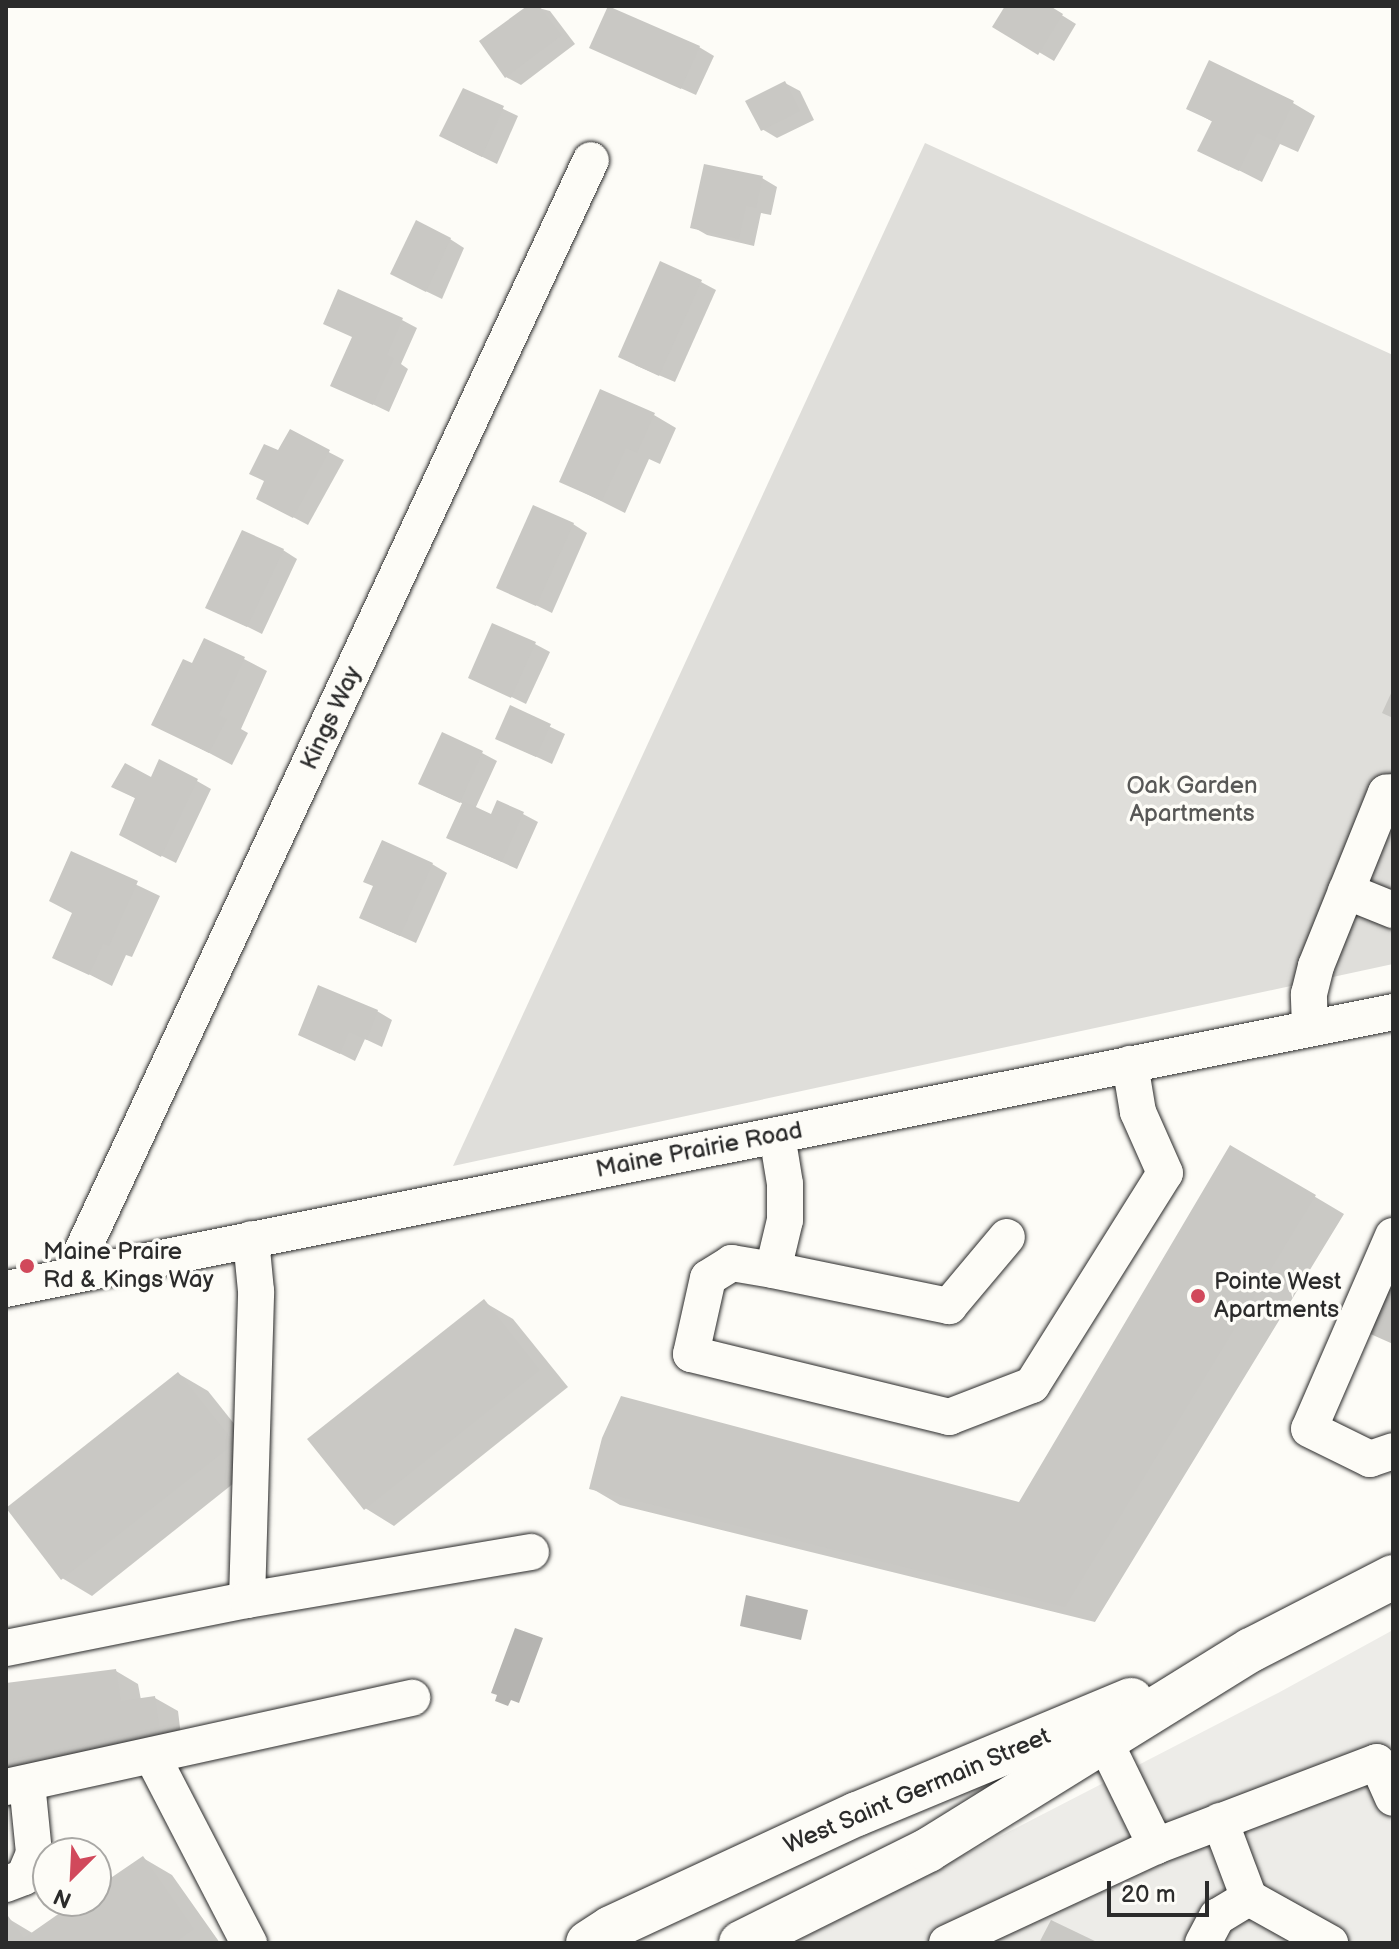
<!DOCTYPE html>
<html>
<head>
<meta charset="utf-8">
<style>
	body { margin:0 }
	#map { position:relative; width:1399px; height:1949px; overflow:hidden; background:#fdfcf7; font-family:"Balsamiq Sans",sans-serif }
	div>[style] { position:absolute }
	.built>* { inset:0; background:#edece8 }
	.green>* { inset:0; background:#dfdeda }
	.water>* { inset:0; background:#b5b4b1 }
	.shadow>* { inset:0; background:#0003 }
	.building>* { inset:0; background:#c9c8c4 }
	.roads { filter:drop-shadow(0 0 2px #2b2b2b) drop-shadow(0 0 2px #2b2b2b) }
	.minor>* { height:36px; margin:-18px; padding:0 18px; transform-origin:18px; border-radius:18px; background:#fdfcf7 }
	.major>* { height:44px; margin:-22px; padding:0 22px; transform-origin:22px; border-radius:22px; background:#fdfcf7 }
	.dots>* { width:22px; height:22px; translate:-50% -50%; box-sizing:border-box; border:4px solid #fdfcf7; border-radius:50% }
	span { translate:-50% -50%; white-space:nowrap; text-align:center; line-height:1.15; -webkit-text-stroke:7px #fdfcf7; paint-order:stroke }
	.street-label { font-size:24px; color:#2b2b2b }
	.park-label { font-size:24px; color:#585857 }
	.poi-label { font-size:24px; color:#2b2b2b }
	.left { translate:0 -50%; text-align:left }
	.frame { position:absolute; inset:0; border:8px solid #2b2b2b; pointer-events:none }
	.north { position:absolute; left:32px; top:1837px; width:80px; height:80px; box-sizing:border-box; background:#fdfcf7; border:2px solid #a9a8a5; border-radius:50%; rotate:204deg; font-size:22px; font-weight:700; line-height:32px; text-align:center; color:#2b2b2b }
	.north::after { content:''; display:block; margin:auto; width:28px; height:36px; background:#d1495b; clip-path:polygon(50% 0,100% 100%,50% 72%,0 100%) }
	.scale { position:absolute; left:1107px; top:1881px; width:102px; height:36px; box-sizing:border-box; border:4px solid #2b2b2b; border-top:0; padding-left:10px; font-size:24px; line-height:28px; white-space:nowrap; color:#2b2b2b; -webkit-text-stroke:6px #fdfcf7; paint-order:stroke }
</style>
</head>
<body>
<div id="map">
	<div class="built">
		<div style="clip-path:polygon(1393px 1630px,1393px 1943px,793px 1943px,1278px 1693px)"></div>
	</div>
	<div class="green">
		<div style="clip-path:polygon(925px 143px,1393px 355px,1393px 964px,453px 1166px)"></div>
	</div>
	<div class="water">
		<div style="clip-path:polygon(746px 1595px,808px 1610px,801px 1640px,740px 1626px)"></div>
		<div style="clip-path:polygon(515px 1628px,543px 1638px,519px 1703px,511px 1700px,508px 1706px,495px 1701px,497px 1695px,491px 1693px)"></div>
	</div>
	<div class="shadow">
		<div style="clip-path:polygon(531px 6px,550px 11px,575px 44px,521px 85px,506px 77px)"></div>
		<div style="clip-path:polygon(1007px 6px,1047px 6px,1076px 24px,1054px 61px,995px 26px)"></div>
		<div style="clip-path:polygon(699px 47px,714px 56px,696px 95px,607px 55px)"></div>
		<div style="clip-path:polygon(785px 83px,800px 91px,814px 120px,777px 138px,762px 129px)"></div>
		<div style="clip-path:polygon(464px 90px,518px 116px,497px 164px,456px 144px)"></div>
		<div style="clip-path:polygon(1293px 103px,1315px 116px,1298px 152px,1280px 144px,1262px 182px,1199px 150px,1213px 122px,1188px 108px)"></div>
		<div style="clip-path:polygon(762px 178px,777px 187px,771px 215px,761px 213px,754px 246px,707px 235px,693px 227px)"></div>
		<div style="clip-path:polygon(450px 239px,464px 248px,442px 299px,407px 282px)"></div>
		<div style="clip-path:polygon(701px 282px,716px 290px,675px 382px,635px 365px)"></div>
		<div style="clip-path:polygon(402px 320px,417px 328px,401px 364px,408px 369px,389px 412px,333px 385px)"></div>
		<div style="clip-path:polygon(654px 415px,676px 428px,660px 464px,649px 459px,625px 513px,561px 481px)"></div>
		<div style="clip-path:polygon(290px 432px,344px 460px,308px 525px,274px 507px)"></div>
		<div style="clip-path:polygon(573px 524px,587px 533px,552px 613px,499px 587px)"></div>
		<div style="clip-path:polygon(283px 550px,297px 559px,262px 634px,208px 607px)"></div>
		<div style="clip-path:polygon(535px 644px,550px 652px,526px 704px,470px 677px)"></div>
		<div style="clip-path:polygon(244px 659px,267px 671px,241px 729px,248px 733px,232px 765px,154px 724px,194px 666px)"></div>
		<div style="clip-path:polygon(511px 708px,565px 734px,552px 764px,513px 746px)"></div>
		<div style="clip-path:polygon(482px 753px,497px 761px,475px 809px,492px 817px,523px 814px,538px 822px,517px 869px,464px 845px,464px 804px,436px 792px)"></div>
		<div style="clip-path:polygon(152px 780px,197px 781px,211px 789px,176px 863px,136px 843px,137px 799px,114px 787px)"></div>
		<div style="clip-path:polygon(72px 854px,160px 896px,132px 957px,126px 955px,112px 986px,55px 957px,74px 913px)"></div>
		<div style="clip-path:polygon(432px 864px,447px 873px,416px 943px,376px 925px)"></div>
		<div style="clip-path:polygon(377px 1011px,392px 1020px,382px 1047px,365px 1039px,355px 1061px,301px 1034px)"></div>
		<div style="clip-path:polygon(1231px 1147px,1344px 1214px,1095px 1622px,620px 1505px,591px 1488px,1020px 1504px)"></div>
		<div style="clip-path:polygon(484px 1302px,513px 1319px,568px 1387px,394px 1526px,365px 1508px)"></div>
		<div style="clip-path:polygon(179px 1374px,208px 1391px,263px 1460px,92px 1596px,62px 1578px)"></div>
		<div style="clip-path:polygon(116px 1671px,138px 1684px,141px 1700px,155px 1698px,178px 1711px,183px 1752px,6px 1775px,6px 1685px)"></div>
		<div style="clip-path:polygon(143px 1858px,172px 1875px,220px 1943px,6px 1943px,9px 1919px,34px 1934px,81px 1901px,96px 1901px,96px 1891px)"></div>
	</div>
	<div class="building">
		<div style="clip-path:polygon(527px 6px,539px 6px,562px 35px,505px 78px,479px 41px)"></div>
		<div style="clip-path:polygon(608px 6px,700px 46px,681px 89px,589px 48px)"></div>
		<div style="clip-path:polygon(1005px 6px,1050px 6px,1063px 14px,1038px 55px,992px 27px)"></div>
		<div style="clip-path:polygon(1209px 60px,1294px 101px,1275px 141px,1257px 133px,1239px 171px,1197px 151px,1212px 121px,1186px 109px)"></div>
		<div style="clip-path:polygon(785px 81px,800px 111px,761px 131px,745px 101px)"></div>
		<div style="clip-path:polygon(463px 88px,504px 106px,482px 157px,439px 136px)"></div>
		<div style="clip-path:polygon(704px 164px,763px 176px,756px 208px,746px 206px,739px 239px,690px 228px)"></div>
		<div style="clip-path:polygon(416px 220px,451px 238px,426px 292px,390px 274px)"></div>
		<div style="clip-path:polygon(660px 261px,702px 280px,659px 376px,618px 357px)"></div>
		<div style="clip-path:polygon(338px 289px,403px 318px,387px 355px,394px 358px,373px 405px,330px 386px,352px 337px,323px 324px)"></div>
		<div style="clip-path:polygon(600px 389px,655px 413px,637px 453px,626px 448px,602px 501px,559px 482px)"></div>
		<div style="clip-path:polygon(290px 429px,330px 450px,293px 518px,256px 499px,264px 481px,249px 474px,264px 444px,278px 450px)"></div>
		<div style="clip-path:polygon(533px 505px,574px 523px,536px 606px,496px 588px)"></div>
		<div style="clip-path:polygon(242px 530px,284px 549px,247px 627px,205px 608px)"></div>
		<div style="clip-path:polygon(492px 623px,536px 642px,511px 698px,468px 678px)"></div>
		<div style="clip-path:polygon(204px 638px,245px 657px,219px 715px,227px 719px,209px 753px,151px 725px,183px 659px,192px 663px)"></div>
		<div style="clip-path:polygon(1393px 689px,1393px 718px,1382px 713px)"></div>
		<div style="clip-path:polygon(510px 705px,551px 724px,536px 757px,495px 739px)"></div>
		<div style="clip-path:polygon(442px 732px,483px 751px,460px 803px,418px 784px)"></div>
		<div style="clip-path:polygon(159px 759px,198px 779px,161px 857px,119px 835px,135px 798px,111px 787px,125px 763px,151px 777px)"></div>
		<div style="clip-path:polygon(497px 800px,524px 812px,502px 862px,446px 838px,463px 801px,491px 814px)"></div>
		<div style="clip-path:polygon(382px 840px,433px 863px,400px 936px,359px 918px,373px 886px,363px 882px)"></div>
		<div style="clip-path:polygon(71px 851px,138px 881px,109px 946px,103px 944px,89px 975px,52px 958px,72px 913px,49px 901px)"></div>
		<div style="clip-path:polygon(318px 985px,378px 1010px,367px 1040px,349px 1032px,340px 1054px,298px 1035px)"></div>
		<div style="clip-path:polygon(1230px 1145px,1316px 1195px,1065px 1607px,589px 1489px,602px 1438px,621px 1396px,1019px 1502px)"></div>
		<div style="clip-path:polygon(1393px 1271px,1393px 1344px,1366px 1332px)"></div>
		<div style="clip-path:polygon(484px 1299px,540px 1370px,364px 1510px,307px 1439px)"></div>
		<div style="clip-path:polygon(178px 1372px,235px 1443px,61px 1580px,6px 1508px)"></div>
		<div style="clip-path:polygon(116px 1669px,121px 1701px,155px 1696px,161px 1740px,6px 1760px,6px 1683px)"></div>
		<div style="clip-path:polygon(143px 1856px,194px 1929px,174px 1943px,6px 1943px,8px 1916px,24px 1938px,77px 1901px,96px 1901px,96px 1888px)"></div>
		<div style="clip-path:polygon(1051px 1920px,1099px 1943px,1039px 1943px)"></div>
	</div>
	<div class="roads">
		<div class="minor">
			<div style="left:1346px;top:891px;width:51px;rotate:22deg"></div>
			<div style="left:1310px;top:1028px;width:34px;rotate:-92deg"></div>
			<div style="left:1309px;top:994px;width:29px;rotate:-76deg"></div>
			<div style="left:1316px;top:966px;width:187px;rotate:-68deg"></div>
			<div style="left:1386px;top:793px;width:7px;rotate:-8deg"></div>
			<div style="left:777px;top:1135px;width:50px;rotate:80.7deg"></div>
			<div style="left:785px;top:1184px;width:36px;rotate:90deg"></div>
			<div style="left:785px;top:1220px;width:51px;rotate:103.5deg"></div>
			<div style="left:773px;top:1270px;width:42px;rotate:-170.3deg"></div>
			<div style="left:732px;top:1263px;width:28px;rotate:148deg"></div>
			<div style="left:708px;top:1278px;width:78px;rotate:102.6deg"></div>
			<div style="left:691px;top:1354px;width:266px;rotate:13.7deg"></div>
			<div style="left:949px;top:1417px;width:89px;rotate:-21.1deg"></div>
			<div style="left:1032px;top:1385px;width:250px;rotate:-57.9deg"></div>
			<div style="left:1165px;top:1173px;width:67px;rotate:-113.9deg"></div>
			<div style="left:1138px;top:1112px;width:49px;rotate:-99.5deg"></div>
			<div style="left:1393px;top:1236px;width:210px;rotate:113.5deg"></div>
			<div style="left:1309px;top:1429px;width:68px;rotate:26.2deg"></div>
			<div style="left:1370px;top:1459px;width:24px;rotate:-19deg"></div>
			<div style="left:773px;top:1270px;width:180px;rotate:11.6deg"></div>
			<div style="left:949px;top:1306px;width:90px;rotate:-50deg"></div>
			<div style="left:71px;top:1275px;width:1230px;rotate:-65deg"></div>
			<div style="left:6px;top:1289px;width:1414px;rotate:-11.29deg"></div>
			<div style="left:247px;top:1600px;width:309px;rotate:-88.3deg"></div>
			<div style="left:256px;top:1291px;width:52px;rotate:-95.5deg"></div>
			<div style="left:6px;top:1648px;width:246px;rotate:-11.3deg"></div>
			<div style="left:247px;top:1600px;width:288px;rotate:-9.6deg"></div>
			<div style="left:1105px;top:1742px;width:116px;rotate:63.9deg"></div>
			<div style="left:152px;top:1756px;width:211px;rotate:62.6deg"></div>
			<div style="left:6px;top:1787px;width:416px;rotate:-12.4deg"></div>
			<div style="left:1220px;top:1821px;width:82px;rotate:69.4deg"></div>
			<div style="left:6px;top:1884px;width:19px;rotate:-21deg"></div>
			<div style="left:24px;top:1877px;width:26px;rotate:-67deg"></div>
			<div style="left:34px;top:1853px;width:70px;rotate:-95.7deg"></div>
			<div style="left:947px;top:1943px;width:230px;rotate:-24.9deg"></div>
			<div style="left:1156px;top:1846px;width:236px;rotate:-20.8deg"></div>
			<div style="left:1377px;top:1762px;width:39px;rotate:66deg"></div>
			<div style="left:1203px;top:1943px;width:30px;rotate:-62deg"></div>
			<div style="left:1217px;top:1917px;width:37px;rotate:-31deg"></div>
			<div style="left:1249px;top:1898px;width:93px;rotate:29.1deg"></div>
		</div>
		<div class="major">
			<div style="left:588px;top:1943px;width:27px;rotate:-33deg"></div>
			<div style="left:611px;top:1928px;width:271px;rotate:-24.9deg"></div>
			<div style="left:857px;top:1814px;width:297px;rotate:-22.6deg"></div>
			<div style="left:741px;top:1943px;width:209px;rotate:-26.4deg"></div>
			<div style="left:928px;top:1850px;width:380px;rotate:-31.8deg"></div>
			<div style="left:1251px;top:1650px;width:160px;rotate:-27.2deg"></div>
		</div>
	</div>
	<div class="dots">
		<div style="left:27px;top:1266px;background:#d1495b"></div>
		<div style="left:1198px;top:1296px;background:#d1495b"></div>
	</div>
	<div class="street-label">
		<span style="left:331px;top:718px;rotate:-65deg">Kings Way</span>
		<span style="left:699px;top:1150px;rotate:-11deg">Maine Prairie Road</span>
		<span style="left:917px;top:1791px;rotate:-23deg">West Saint Germain Street</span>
	</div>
	<div class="park-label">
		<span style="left:1192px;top:800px">Oak Garden<br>Apartments</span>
	</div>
	<div class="poi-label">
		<span class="left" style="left:43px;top:1266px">Maine Praire<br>Rd &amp; Kings Way</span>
		<span class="left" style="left:1214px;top:1296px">Pointe West<br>Apartments</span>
	</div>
	<div class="frame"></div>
	<div class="north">N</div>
	<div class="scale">20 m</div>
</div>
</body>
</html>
